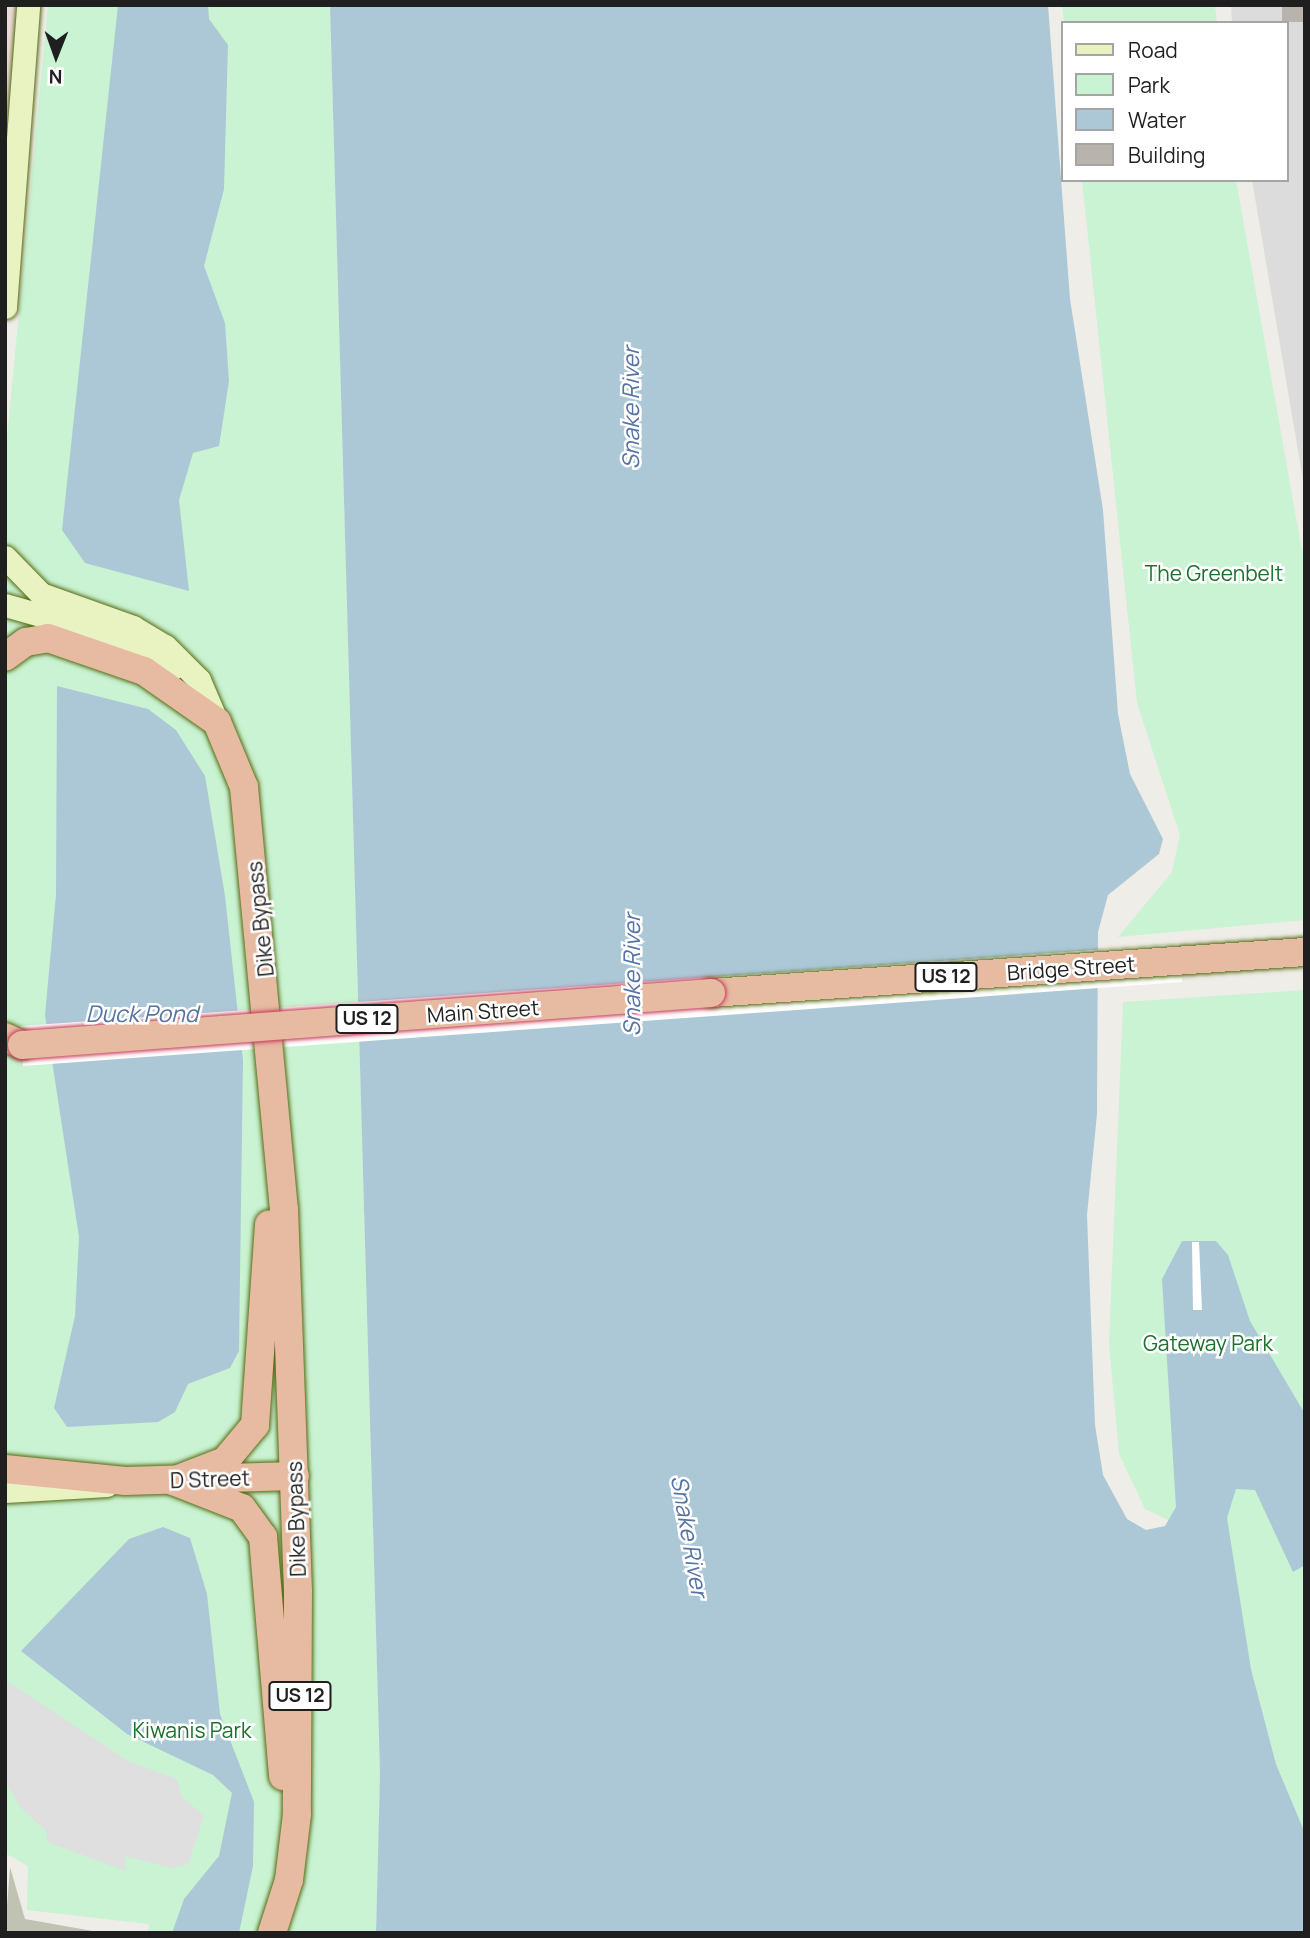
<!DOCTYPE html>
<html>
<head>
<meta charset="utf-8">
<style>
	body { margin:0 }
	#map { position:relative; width:1310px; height:1938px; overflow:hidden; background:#efede7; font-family:Manrope,sans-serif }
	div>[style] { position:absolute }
	.residential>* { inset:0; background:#dddcdc }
	.commercial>* { inset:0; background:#eddbd8 }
	.construction>* { inset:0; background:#c0c2b3 }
	.park>* { inset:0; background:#c9f3d2 }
	.parking>* { inset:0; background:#dfdfdf }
	.water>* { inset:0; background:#acc8d7 }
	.pier>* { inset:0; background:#fff }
	.building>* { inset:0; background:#b8b3ad }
	.roads { filter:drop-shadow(0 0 2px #556a12) drop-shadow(0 0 2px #556a12) }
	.secondary>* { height:23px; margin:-11.5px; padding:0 11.5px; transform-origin:11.5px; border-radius:11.5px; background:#e9f2c1 }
	.trunk>* { height:28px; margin:-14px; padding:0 14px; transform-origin:14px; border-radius:14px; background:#e7baa2 }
	.bridges { filter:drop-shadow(0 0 2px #c63a58) drop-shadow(0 0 2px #c63a58) }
	.trunk-bridge>* { height:28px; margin:-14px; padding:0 14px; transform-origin:14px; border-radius:14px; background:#e7baa2 }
	span { translate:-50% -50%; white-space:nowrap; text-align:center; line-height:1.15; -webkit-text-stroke:5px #fff; paint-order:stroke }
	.shield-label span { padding:2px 5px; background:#fff; border:2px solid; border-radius:5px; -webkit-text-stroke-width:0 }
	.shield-label { font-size:19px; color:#1f1f1f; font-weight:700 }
	.park-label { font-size:21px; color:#19712b }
	.street-label { font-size:21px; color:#1f1f1f }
	.water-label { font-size:23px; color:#5673a4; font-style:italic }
	.frame { position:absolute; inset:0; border:7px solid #1f1f1f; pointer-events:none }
	.legend { position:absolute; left:1061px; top:21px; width:228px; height:161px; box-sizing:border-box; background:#fff; border:2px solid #a5a5a5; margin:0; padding:9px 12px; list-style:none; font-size:21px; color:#1f1f1f }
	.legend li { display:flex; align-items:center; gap:14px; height:35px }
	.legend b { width:35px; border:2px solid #a5a5a5 }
	.north { position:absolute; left:21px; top:21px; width:70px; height:70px; -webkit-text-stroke:5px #fff; paint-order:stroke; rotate:181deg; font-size:19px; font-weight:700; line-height:28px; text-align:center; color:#1f1f1f }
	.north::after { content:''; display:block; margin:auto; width:24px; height:32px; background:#1f1f1f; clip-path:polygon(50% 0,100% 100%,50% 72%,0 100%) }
</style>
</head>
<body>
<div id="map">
	<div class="residential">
		<div style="clip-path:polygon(1231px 5px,1305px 5px,1305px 492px,1252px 180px,1287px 180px,1287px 23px,1232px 23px)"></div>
	</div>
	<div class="commercial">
		<div style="clip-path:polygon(5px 5px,28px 5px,5px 307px)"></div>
	</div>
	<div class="construction">
		<div style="clip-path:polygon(10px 1867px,25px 1919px,104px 1933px,5px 1933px)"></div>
	</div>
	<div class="park">
		<div style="clip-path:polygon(48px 5px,330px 5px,380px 1774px,376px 1933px,148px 1933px,149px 1924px,27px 1910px,28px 1866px,5px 1853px,5px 459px)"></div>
		<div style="clip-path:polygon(1062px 5px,1215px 5px,1217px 23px,1064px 23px)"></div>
		<div style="clip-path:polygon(1082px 180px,1236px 180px,1305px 568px,1305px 920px,1118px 937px,1172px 872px,1180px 835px,1137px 703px)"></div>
		<div style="clip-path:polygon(1305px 990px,1305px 1833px,1276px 1764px,1251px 1669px,1231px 1550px,1145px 1509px,1119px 1454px,1109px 1344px,1123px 1002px)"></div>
	</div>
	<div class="parking">
		<div style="clip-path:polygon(5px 1680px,130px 1762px,177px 1779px,181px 1796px,204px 1816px,188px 1864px,171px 1868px,125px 1856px,126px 1871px,47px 1842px,46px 1831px,20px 1807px,5px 1780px)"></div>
	</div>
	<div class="water">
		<div style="clip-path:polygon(118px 5px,208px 5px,209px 19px,228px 45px,224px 189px,204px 266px,225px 323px,229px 381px,219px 446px,193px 453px,179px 500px,189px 591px,85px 563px,62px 530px)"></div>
		<div style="clip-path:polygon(330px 5px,1048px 5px,1070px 299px,1103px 510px,1118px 714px,1130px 774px,1163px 839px,1159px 854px,1108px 895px,1098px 932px,1097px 1114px,1087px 1215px,1095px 1425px,1103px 1475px,1127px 1519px,1146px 1530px,1165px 1526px,1176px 1507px,1162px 1279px,1182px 1241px,1216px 1241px,1228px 1255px,1250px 1321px,1305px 1414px,1305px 1565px,1293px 1572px,1255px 1490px,1236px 1489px,1227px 1518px,1251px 1669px,1276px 1764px,1305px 1833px,1305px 1933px,376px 1933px,380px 1774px)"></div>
		<div style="clip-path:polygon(57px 686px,148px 709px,176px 730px,205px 776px,225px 896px,243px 1060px,239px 1351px,230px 1368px,188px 1384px,175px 1412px,158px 1422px,67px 1427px,54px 1408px,75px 1316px,79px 1237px,45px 1015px,56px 895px)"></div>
		<div style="clip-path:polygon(163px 1527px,190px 1538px,207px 1594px,220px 1714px,254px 1802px,253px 1866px,239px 1933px,172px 1933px,184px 1899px,219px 1856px,232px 1793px,213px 1775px,127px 1734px,21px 1651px,129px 1539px)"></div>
	</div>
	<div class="pier">
		<div style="clip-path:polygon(1179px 944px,1182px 982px,23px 1066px,20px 1026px)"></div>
		<div style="clip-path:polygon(1192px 1242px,1199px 1242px,1202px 1310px,1193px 1310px)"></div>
	</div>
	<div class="building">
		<div style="clip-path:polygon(1282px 5px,1305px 5px,1305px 22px,1282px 22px)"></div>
	</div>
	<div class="roads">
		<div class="secondary">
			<div style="left:5px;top:307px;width:303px;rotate:-85.6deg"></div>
			<div style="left:5px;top:557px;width:52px;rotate:45.8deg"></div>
			<div style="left:41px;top:594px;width:98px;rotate:19.7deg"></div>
			<div style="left:133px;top:627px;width:37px;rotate:31deg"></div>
			<div style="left:165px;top:646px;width:48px;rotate:45deg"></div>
			<div style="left:199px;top:680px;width:46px;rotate:66.8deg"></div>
			<div style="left:5px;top:605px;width:106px;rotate:15.9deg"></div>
			<div style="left:107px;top:634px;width:73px;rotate:29.4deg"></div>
			<div style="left:5px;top:1491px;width:102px;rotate:-3.4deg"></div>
		</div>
		<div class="trunk">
			<div style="left:5px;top:657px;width:26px;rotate:-36deg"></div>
			<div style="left:26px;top:642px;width:22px;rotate:-10deg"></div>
			<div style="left:48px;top:638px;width:102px;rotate:19deg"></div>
			<div style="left:144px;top:671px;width:89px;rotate:34.9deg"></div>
			<div style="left:217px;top:722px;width:70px;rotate:67.4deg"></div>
			<div style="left:244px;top:787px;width:424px;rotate:84.6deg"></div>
			<div style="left:284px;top:1209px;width:383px;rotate:87.9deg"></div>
			<div style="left:298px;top:1592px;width:222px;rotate:90.3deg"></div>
			<div style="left:297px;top:1814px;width:66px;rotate:96.9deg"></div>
			<div style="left:289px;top:1880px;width:56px;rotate:107.8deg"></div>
			<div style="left:711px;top:993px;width:595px;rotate:-3.95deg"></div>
			<div style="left:5px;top:1037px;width:19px;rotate:25deg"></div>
			<div style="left:5px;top:1469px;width:121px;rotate:5.7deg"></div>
			<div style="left:125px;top:1481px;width:170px;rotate:-1.7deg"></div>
			<div style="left:173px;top:1481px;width:74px;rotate:21.4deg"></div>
			<div style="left:242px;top:1508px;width:36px;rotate:54deg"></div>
			<div style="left:263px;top:1537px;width:240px;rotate:85.2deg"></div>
			<div style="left:173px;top:1481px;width:56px;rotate:-21deg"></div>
			<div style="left:225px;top:1461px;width:47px;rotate:-50.2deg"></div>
			<div style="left:255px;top:1425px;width:201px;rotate:-86deg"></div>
		</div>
	</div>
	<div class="bridges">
		<div class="trunk-bridge">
			<div style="left:22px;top:1045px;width:691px;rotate:-4.32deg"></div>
		</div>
	</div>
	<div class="shield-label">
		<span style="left:946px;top:977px">US 12</span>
		<span style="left:367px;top:1019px">US 12</span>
		<span style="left:300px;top:1696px">US 12</span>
	</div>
	<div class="park-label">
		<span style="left:1214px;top:573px">The Greenbelt</span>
		<span style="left:1208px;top:1343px">Gateway Park</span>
		<span style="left:192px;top:1730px">Kiwanis Park</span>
	</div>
	<div class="street-label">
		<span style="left:260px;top:919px;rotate:-96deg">Dike Bypass</span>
		<span style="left:1071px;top:968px;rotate:-4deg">Bridge Street</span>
		<span style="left:483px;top:1011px;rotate:-4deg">Main Street</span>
		<span style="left:210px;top:1479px;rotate:-2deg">D Street</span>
		<span style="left:296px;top:1519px;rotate:-92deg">Dike Bypass</span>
	</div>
	<div class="water-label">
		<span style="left:630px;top:408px;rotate:-90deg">Snake River</span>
		<span style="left:631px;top:975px;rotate:-90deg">Snake River</span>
		<span style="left:142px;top:1013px">Duck Pond</span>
		<span style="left:690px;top:1536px;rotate:80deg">Snake River</span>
	</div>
	<div class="frame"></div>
	<ul class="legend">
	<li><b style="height:9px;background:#e9f2c1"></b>Road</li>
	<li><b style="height:19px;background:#c9f3d2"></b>Park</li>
	<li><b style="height:19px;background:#acc8d7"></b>Water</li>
	<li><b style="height:19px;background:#b8b3ad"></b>Building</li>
	</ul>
	<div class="north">N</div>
</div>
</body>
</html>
